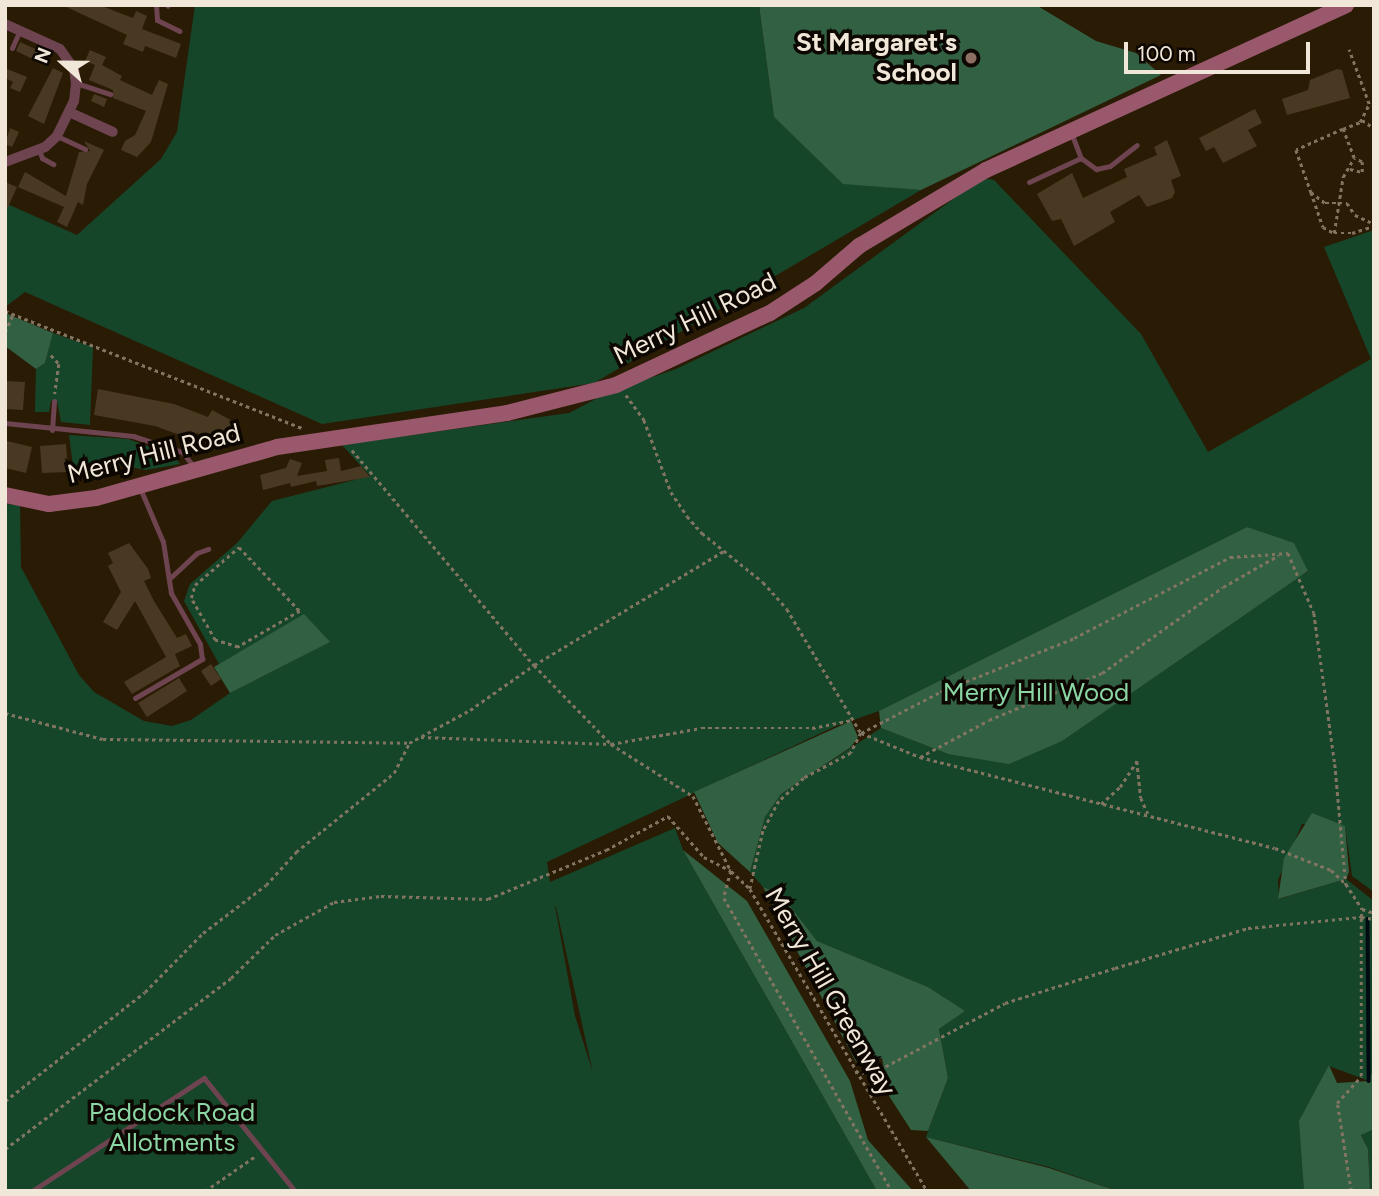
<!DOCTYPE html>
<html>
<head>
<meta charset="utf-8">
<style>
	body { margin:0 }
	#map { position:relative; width:1379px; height:1196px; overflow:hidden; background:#2a1b04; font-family:Figtree,sans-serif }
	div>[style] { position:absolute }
	.green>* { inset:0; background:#16462a }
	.forest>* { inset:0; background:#316043 }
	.stream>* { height:3.5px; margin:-1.75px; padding:0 1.75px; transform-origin:1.75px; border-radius:1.75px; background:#000a12 }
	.building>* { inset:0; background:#4a3922 }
	.path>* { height:2.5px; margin-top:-1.25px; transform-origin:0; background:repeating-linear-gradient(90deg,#817562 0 3.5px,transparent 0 7px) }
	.lane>* { height:5px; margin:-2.5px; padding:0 2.5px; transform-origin:2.5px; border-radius:2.5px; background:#6d4450 }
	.street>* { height:10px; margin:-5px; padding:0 5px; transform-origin:5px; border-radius:5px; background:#6d4450 }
	.secondary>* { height:16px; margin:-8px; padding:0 8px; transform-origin:8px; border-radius:8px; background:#99586c }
	.dots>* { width:19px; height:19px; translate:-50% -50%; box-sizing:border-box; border:4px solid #0d0702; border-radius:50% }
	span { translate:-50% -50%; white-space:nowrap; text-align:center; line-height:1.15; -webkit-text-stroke:7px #0d0702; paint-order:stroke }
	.poi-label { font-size:26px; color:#f1e7d9; font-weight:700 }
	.right { translate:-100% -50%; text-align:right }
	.street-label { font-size:26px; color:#f1e7d9 }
	.park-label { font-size:26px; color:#8bd6a5 }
	.frame { position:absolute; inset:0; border:7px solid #f1e7d9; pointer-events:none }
	.north { position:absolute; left:28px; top:28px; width:70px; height:70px; -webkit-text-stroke:5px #0d0702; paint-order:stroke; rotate:291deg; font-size:19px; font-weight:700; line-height:28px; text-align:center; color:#f1e7d9 }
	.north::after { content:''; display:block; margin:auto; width:24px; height:32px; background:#f1e7d9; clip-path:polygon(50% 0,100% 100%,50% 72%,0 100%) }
	.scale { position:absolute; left:1124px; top:42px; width:186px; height:32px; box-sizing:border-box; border:4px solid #f1e7d9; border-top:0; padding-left:9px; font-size:21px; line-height:24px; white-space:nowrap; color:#f1e7d9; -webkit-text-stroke:5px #0d0702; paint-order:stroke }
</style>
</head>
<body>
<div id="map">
	<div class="green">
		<div style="clip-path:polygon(195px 5px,759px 5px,774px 117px,843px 183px,921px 190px,594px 383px,322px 424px,25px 292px,5px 307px,5px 203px,77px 235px,161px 159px,177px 132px)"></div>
		<div style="clip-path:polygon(evenodd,982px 178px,994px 180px,1141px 334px,1208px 452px,1371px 359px,1324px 247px,1374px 230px,1374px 892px,1352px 876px,1345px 826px,1302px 824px,1278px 880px,1279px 899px,1346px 879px,1374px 901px,1374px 1065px,1369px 1081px,1329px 1066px,1303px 1172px,1304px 1191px,1117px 1191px,1049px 1167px,926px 1137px,948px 1078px,939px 1029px,964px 1011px,928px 987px,817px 941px,781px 894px,763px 887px,750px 872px,765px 817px,781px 794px,881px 728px,948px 754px,1308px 572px,1247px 527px,879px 711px,836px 726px,547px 862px,550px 882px,675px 828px,683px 850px,877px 1191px,5px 1191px,5px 504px,20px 505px,21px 567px,79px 675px,94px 692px,144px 721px,172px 726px,191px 720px,230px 693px,329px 642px,304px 615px,219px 664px,184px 601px,190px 584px,237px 543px,272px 501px,370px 476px,342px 445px,569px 413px,609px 392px,676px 369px,804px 308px,982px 178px,555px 906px,556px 907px,593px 1073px,575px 1016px,555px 906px)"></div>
		<div style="clip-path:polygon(53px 333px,93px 347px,90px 425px,61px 422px,57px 401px,51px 401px,49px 412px,35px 412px,36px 369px,45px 363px)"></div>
		<div style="clip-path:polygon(69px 435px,128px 439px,174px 456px,180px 464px,146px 470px,109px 463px,82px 469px,73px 466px)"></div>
		<div style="clip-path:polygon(1374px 1129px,1374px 1191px,1370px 1191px,1368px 1149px,1361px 1134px)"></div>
	</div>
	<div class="forest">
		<div style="clip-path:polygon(759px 5px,1036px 5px,1096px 41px,1136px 53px,1161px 75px,921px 190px,843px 184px,774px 117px)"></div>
		<div style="clip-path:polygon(5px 313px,53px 333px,45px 363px,36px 369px,5px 346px)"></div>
		<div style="clip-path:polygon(1247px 527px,1294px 543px,1308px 571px,1062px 741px,1009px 764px,948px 754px,881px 728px,879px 711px)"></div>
		<div style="clip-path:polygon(304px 614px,330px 642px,230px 693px,214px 667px)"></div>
		<div style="clip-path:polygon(851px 721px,858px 737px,851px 747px,781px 794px,765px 817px,750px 872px,718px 843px,694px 792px)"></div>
		<div style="clip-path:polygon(1312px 813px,1345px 826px,1349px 872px,1346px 879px,1278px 899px,1284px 858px)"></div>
		<div style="clip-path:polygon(683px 850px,747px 901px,850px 1081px,868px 1140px,913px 1191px,877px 1191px)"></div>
		<div style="clip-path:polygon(763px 887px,781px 894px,817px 941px,928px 987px,965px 1011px,939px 1029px,948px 1078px,928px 1131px,911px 1130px,889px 1096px,882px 1058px,856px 1062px)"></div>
		<div style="clip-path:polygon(1329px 1065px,1337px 1083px,1369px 1081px,1374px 1065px,1374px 1129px,1361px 1135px,1368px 1149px,1370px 1191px,1304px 1191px,1299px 1121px)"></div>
		<div style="clip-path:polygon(926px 1137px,1049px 1168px,1117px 1191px,971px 1191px)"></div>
	</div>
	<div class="stream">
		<div style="left:1368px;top:919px;width:162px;rotate:89.6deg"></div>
	</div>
	<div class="building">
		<div style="clip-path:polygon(62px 5px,99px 5px,133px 18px,136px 11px,147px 16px,142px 29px,181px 44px,176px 58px,145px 46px,143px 52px,123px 44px,127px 35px)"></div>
		<div style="clip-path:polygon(20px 42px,44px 53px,39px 62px,16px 51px)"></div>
		<div style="clip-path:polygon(90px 50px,106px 57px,102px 65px,122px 76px,120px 80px,152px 95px,159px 80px,168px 84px,151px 142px,137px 157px,121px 150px,125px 141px,135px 135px,146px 111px,113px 98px,113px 90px,89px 80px,95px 65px,85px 61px)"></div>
		<div style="clip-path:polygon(5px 68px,27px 77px,20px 92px,10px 88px,13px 82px,5px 78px)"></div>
		<div style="clip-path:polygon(53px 68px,63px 73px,44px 124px,28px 116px)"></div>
		<div style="clip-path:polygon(1337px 69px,1342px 70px,1350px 98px,1287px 115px,1282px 99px,1308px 90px,1310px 80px)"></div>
		<div style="clip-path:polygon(94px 94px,107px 99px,104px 107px,91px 101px)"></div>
		<div style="clip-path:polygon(1255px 109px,1262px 123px,1248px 130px,1257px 146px,1223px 163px,1214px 147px,1206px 151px,1199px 138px)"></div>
		<div style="clip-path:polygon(10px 128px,19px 132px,12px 147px,5px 144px)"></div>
		<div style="clip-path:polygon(1167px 140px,1181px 176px,1171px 180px,1175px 192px,1172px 198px,1147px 207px,1139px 195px,1110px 212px,1115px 222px,1074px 246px,1061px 219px,1052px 221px,1037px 194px,1072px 173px,1083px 198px,1127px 177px,1124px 169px,1157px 155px,1154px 147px)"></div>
		<div style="clip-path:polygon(84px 141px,104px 150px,87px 184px,83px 205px,78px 202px,67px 227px,57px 222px,64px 207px,18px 187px,25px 172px,66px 196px,79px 152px,90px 151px)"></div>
		<div style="clip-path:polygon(5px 182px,17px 187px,5px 214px)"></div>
		<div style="clip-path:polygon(5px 381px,25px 382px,23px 410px,5px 409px)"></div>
		<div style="clip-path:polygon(98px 389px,174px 404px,208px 417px,212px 410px,240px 425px,230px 444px,224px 441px,222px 445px,197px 433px,188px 438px,155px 426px,94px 415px)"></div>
		<div style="clip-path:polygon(7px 441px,32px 447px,26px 473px,5px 468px)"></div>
		<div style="clip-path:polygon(66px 444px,68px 472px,42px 473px,40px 446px)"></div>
		<div style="clip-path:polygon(339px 458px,341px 471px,361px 466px,370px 477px,317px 486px,316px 481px,291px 487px,290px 483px,263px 490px,260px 475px,286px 468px,290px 459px,302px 463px,297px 476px,327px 471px,325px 460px)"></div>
		<div style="clip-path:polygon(129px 543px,148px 569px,151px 578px,144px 581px,154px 601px,177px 638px,186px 634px,192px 646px,175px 654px,180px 666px,132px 694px,124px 682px,166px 657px,135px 601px,117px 630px,103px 622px,121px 592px,108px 566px,113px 563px,108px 553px)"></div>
		<div style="clip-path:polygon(211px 664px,221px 679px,211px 686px,201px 671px)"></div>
		<div style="clip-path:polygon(179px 678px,187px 691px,147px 717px,138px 703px)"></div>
	</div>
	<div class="path">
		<div style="left:1126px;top:5px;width:25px"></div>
		<div style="left:1362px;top:120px;width:14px;rotate:34deg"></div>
		<div style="left:1343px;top:129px;width:51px;rotate:155.9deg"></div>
		<div style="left:1296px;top:150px;width:45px;rotate:70.3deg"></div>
		<div style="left:1311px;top:192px;width:18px;rotate:38deg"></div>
		<div style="left:1325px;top:203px;width:22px"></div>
		<div style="left:1347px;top:203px;width:14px;rotate:56deg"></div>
		<div style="left:1355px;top:215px;width:21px;rotate:25deg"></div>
		<div style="left:1350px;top:169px;width:12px;rotate:14deg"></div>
		<div style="left:1362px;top:172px;width:10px;rotate:-90deg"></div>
		<div style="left:1362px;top:162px;width:7px;rotate:-153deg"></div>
		<div style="left:1311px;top:192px;width:37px;rotate:71deg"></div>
		<div style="left:1323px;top:227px;width:13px;rotate:29deg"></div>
		<div style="left:1334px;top:233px;width:18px"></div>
		<div style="left:1352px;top:233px;width:23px;rotate:-18deg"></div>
		<div style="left:1334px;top:233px;width:57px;rotate:-80.9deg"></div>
		<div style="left:1343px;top:177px;width:22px;rotate:-60deg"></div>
		<div style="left:1354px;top:158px;width:31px;rotate:-111deg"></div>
		<div style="left:1343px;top:129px;width:18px;rotate:-22deg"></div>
		<div style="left:1360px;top:122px;width:20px;rotate:-63deg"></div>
		<div style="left:1369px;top:104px;width:58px;rotate:-110.3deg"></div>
		<div style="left:5px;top:311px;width:322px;rotate:21.5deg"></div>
		<div style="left:5px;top:332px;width:20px;rotate:-66deg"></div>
		<div style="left:51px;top:355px;width:12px;rotate:48deg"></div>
		<div style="left:59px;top:364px;width:30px;rotate:98deg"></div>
		<div style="left:626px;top:395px;width:31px;rotate:54deg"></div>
		<div style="left:644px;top:420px;width:77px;rotate:69.4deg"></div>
		<div style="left:671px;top:492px;width:29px;rotate:56deg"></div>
		<div style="left:687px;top:516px;width:23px;rotate:49deg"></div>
		<div style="left:702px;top:533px;width:78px;rotate:38.8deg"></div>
		<div style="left:763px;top:582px;width:36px;rotate:48deg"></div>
		<div style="left:787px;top:609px;width:144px;rotate:59.2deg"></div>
		<div style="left:861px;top:733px;width:22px;rotate:117deg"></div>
		<div style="left:851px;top:753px;width:53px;rotate:152deg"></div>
		<div style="left:804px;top:778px;width:34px;rotate:137deg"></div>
		<div style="left:779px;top:801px;width:34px;rotate:118deg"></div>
		<div style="left:763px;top:831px;width:59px;rotate:102.6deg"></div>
		<div style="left:352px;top:450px;width:282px;rotate:49.8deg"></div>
		<div style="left:534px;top:665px;width:110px;rotate:45.7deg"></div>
		<div style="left:611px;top:744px;width:97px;rotate:32.4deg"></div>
		<div style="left:693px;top:796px;width:84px;rotate:63.1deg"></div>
		<div style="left:731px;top:871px;width:28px;rotate:105deg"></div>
		<div style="left:724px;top:898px;width:338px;rotate:60.2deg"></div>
		<div style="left:239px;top:547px;width:88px;rotate:46.4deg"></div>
		<div style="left:300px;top:611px;width:72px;rotate:149.9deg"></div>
		<div style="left:238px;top:647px;width:24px;rotate:-163deg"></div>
		<div style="left:215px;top:640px;width:48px;rotate:-119.7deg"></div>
		<div style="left:191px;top:598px;width:14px;rotate:-73deg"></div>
		<div style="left:195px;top:585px;width:58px;rotate:-40.8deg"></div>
		<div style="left:5px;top:713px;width:101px;rotate:14.9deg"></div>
		<div style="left:103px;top:739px;width:306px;rotate:0.7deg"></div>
		<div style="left:409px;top:743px;width:69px;rotate:-28.4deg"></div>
		<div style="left:470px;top:710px;width:78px;rotate:-35.1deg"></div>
		<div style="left:534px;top:665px;width:222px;rotate:-31deg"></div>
		<div style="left:861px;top:733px;width:89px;rotate:-27.4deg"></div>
		<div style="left:940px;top:692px;width:144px;rotate:-21.9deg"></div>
		<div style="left:1074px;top:638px;width:176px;rotate:-27.4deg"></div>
		<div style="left:1230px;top:557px;width:58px;rotate:-3.9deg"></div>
		<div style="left:1288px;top:553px;width:65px;rotate:66.6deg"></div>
		<div style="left:1314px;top:613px;width:152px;rotate:82.1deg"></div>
		<div style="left:1335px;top:764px;width:121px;rotate:84.8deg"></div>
		<div style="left:1346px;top:884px;width:30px;rotate:57deg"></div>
		<div style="left:1362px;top:909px;width:13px;rotate:18deg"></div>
		<div style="left:861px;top:733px;width:64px;rotate:22.1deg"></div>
		<div style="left:920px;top:757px;width:366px;rotate:14.4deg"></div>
		<div style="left:1275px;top:848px;width:60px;rotate:21.4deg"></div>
		<div style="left:1331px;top:870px;width:21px;rotate:43deg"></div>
		<div style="left:421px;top:737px;width:190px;rotate:2.1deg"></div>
		<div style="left:611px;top:744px;width:91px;rotate:-10.1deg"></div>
		<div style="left:701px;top:728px;width:111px"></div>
		<div style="left:812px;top:728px;width:41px;rotate:-11.3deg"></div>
		<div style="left:920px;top:757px;width:78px;rotate:-28.2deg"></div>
		<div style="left:989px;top:720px;width:122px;rotate:-22.6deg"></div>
		<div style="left:1102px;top:673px;width:148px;rotate:-35.4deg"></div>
		<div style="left:1223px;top:587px;width:64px;rotate:-29.7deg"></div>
		<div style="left:1101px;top:804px;width:25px;rotate:-42deg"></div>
		<div style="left:1120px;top:787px;width:31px;rotate:-57deg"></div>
		<div style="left:1137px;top:761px;width:37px;rotate:84deg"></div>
		<div style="left:1141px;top:798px;width:17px;rotate:66deg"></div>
		<div style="left:855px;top:1072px;width:18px;rotate:3deg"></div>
		<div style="left:873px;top:1073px;width:149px;rotate:-27.9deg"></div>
		<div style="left:1005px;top:1003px;width:115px;rotate:-17.7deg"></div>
		<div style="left:1115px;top:968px;width:139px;rotate:-16.7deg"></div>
		<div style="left:1248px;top:928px;width:114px;rotate:-5.6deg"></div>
		<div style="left:1361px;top:917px;width:8px;rotate:-83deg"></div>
		<div style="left:5px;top:1101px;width:177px;rotate:-37.9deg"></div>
		<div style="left:145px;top:992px;width:83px;rotate:-45.5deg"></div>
		<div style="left:203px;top:933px;width:79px;rotate:-37.3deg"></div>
		<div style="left:266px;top:885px;width:45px;rotate:-47.7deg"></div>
		<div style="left:296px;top:852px;width:126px;rotate:-38.9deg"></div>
		<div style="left:394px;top:773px;width:34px;rotate:-63deg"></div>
		<div style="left:5px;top:1149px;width:283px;rotate:-37.1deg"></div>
		<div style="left:231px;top:978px;width:62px;rotate:-44.3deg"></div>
		<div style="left:275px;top:935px;width:68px;rotate:-29.2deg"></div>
		<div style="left:334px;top:902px;width:47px;rotate:-7.3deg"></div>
		<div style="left:381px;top:896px;width:107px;rotate:1.6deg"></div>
		<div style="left:488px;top:899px;width:128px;rotate:-22.6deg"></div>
		<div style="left:606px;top:850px;width:71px;rotate:-28.7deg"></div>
		<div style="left:668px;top:816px;width:55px;rotate:48.7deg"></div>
		<div style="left:704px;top:857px;width:30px;rotate:27deg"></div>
		<div style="left:731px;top:871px;width:26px;rotate:43deg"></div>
		<div style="left:750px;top:889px;width:350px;rotate:59.6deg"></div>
		<div style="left:205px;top:1191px;width:63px;rotate:-34.7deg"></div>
		<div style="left:1351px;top:1191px;width:89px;rotate:-99deg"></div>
		<div style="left:1337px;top:1103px;width:36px;rotate:-48deg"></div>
		<div style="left:1361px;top:1076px;width:159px;rotate:-90deg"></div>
		<div style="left:1361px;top:917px;width:13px;rotate:9deg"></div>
	</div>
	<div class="lane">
		<div style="left:156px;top:5px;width:15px;rotate:86deg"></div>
		<div style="left:157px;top:20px;width:25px;rotate:26deg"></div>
		<div style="left:167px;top:5px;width:1px;rotate:45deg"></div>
		<div style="left:12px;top:48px;width:17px;rotate:-66deg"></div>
		<div style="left:76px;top:83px;width:36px;rotate:18deg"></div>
		<div style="left:1072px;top:135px;width:25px;rotate:69deg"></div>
		<div style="left:1081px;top:158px;width:19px;rotate:36deg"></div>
		<div style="left:1096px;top:169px;width:14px;rotate:-12deg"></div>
		<div style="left:1110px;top:166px;width:34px;rotate:-38deg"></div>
		<div style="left:57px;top:136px;width:31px;rotate:25deg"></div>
		<div style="left:39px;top:150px;width:9px;rotate:69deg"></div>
		<div style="left:42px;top:158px;width:13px;rotate:29deg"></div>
		<div style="left:1029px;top:182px;width:57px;rotate:-24.8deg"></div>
		<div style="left:5px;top:423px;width:129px;rotate:5.8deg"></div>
		<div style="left:133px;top:436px;width:52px;rotate:18.1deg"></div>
		<div style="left:182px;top:452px;width:22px;rotate:51deg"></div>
		<div style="left:52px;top:430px;width:29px;rotate:-86deg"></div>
		<div style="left:169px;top:579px;width:38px;rotate:-43deg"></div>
		<div style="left:197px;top:553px;width:12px;rotate:-20deg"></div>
		<div style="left:135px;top:698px;width:78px;rotate:-30.2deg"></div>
		<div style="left:202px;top:659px;width:15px;rotate:-98deg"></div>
		<div style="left:200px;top:644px;width:59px;rotate:-119.6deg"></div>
		<div style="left:171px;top:593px;width:52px;rotate:-98.9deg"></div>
		<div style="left:163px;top:542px;width:59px;rotate:-113.1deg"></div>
		<div style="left:32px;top:1191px;width:206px;rotate:-33.3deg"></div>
		<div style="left:204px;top:1078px;width:145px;rotate:51.2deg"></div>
	</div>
	<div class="street">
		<div style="left:5px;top:24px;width:60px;rotate:24.4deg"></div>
		<div style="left:60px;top:49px;width:24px;rotate:55deg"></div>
		<div style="left:74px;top:69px;width:14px;rotate:82deg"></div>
		<div style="left:76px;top:83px;width:18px;rotate:96deg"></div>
		<div style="left:74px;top:101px;width:39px;rotate:116deg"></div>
		<div style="left:57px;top:136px;width:16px;rotate:137deg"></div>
		<div style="left:45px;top:147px;width:43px;rotate:159.4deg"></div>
		<div style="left:69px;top:112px;width:48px;rotate:24.4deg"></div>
	</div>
	<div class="secondary">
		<div style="left:5px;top:495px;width:45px;rotate:11.6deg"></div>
		<div style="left:49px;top:504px;width:47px;rotate:-7.3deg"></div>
		<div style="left:96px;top:498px;width:188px;rotate:-15.7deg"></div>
		<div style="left:277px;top:447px;width:232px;rotate:-8.4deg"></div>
		<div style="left:507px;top:413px;width:113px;rotate:-14.4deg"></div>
		<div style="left:616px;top:385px;width:170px;rotate:-25.1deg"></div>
		<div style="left:770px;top:313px;width:55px;rotate:-33.1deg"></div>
		<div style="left:816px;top:283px;width:57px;rotate:-40.7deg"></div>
		<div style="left:859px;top:246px;width:148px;rotate:-30.9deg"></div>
		<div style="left:986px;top:170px;width:396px;rotate:-24.6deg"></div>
	</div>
	<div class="dots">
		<div style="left:971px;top:58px;background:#8d6e63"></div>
	</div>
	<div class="poi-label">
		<span class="right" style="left:957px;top:58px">St Margaret's<br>School</span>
	</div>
	<div class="street-label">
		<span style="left:695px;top:319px;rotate:-26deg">Merry Hill Road</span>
		<span style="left:154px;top:454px;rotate:-14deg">Merry Hill Road</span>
		<span style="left:830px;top:992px;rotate:60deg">Merry Hill Greenway</span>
	</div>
	<div class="park-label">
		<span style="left:1036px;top:693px">Merry Hill Wood</span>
		<span style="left:172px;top:1128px">Paddock Road<br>Allotments</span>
	</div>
	<div class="frame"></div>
	<div class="north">N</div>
	<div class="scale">100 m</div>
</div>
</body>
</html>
